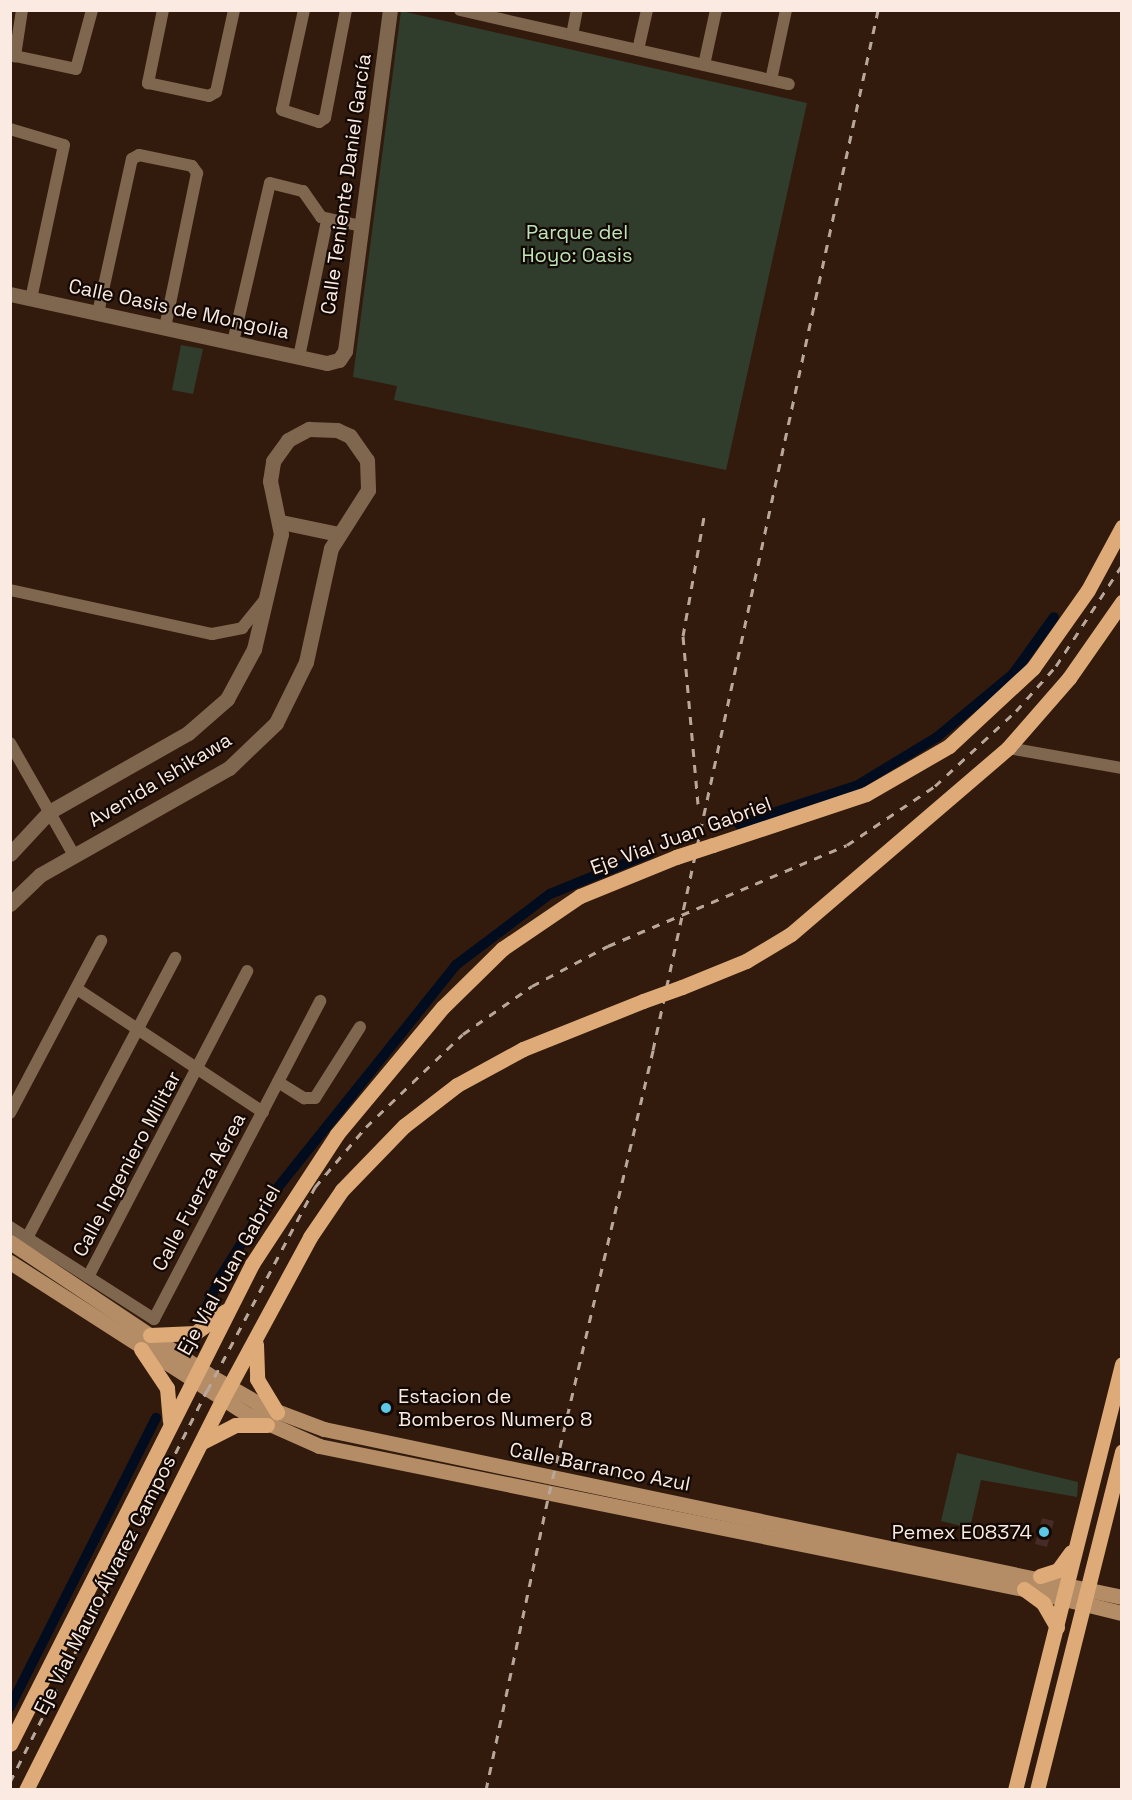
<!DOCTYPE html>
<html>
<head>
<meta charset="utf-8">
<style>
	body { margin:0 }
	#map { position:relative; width:1132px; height:1800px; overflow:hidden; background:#321b0d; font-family:"Space Grotesk",sans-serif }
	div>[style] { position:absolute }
	.green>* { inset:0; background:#303d2d }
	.canal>* { height:10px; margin:-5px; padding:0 5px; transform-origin:5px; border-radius:5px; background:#020c1f }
	.building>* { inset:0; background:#472b26 }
	.minor>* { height:12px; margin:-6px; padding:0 6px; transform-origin:6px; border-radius:6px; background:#7f664e }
	.tertiary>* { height:15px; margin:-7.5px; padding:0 7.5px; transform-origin:7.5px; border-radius:7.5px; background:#7f664e }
	.secondary>* { height:15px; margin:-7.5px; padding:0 7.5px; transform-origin:7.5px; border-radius:7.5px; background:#b48d66 }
	.primary>* { height:15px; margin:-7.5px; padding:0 7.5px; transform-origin:7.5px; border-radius:7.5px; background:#deab78 }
	.rail>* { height:3px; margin-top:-1.5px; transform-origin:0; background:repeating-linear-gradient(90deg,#baa79c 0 8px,transparent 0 16px) }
	.primary-bridge>* { height:15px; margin:-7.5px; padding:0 7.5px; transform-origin:7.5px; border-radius:7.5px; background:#deab78 }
	.dots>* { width:16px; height:16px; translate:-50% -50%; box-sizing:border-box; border:3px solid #120804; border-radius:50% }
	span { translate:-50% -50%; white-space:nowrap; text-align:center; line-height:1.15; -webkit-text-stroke:4.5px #120804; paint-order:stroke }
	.street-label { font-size:20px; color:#fbeae1 }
	.park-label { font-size:20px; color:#bfe5b6 }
	.poi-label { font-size:20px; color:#fbeae1 }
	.left { translate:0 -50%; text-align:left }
	.right { translate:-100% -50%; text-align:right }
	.frame { position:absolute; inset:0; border:12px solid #fbeae1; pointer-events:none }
</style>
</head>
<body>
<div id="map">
	<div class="green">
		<div style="clip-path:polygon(401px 11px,807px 103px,726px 470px,394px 400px,397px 386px,353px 377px)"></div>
		<div style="clip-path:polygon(181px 345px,203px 349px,193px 394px,172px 390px)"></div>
		<div style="clip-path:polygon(957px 1453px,1078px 1482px,1077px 1497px,981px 1480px,970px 1528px,941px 1521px)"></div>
	</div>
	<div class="canal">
		<div style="left:739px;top:824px;width:125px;rotate:-18.1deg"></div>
		<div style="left:858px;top:785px;width:92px;rotate:-31.3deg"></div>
		<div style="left:937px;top:737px;width:99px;rotate:-39.7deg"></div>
		<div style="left:1013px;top:674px;width:70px;rotate:-54.3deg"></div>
		<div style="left:200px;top:1321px;width:50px;rotate:-65deg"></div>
		<div style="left:221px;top:1276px;width:94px;rotate:-58deg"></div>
		<div style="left:271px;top:1196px;width:296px;rotate:-51.3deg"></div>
		<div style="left:456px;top:965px;width:118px;rotate:-37.1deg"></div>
		<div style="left:550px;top:894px;width:108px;rotate:-22.3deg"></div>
		<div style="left:10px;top:1707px;width:324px;rotate:-63.2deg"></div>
	</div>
	<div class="building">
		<div style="clip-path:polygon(1042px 1518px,1054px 1521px,1047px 1547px,1035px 1544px)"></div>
	</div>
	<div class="minor">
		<div style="left:22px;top:10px;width:47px;rotate:98.7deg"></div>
		<div style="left:15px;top:56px;width:62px;rotate:12deg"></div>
		<div style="left:76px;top:69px;width:61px;rotate:-74.8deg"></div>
		<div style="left:163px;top:10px;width:75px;rotate:101.6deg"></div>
		<div style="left:148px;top:83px;width:62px;rotate:12deg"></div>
		<div style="left:209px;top:96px;width:8px;rotate:-30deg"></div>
		<div style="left:216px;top:92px;width:84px;rotate:-77.6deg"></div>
		<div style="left:304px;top:10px;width:102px;rotate:102.4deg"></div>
		<div style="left:282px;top:110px;width:39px;rotate:18deg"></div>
		<div style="left:319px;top:122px;width:7px;rotate:-34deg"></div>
		<div style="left:325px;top:118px;width:110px;rotate:-79deg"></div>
		<div style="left:460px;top:10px;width:337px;rotate:12.7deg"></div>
		<div style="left:572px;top:35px;width:25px;rotate:-79deg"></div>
		<div style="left:638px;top:50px;width:41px;rotate:-77.3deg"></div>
		<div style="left:704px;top:65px;width:56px;rotate:-77.7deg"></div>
		<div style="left:771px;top:80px;width:72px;rotate:-77.9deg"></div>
		<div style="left:10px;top:129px;width:56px;rotate:16.5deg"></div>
		<div style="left:64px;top:145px;width:157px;rotate:102.1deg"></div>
		<div style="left:98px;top:313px;width:158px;rotate:-77.6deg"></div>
		<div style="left:132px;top:159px;width:8px;rotate:-30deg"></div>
		<div style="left:139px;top:155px;width:54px;rotate:11.7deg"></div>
		<div style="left:192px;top:166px;width:9px;rotate:54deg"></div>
		<div style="left:197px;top:173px;width:158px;rotate:101.7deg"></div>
		<div style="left:233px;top:342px;width:163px;rotate:-76.9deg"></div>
		<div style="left:270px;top:183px;width:34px;rotate:14deg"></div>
		<div style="left:303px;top:191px;width:32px;rotate:55deg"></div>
		<div style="left:321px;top:217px;width:41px;rotate:12.7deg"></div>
		<div style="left:299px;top:357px;width:140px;rotate:-78.4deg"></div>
		<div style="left:10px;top:590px;width:207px;rotate:12.3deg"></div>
		<div style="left:212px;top:634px;width:31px;rotate:-11deg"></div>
		<div style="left:242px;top:628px;width:36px;rotate:-51deg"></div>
		<div style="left:10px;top:743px;width:129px;rotate:60.3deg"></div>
		<div style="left:1008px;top:748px;width:116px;rotate:10deg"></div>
		<div style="left:77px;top:989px;width:223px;rotate:33.5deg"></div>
		<div style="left:278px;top:1082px;width:31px;rotate:32deg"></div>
		<div style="left:304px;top:1098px;width:11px"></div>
		<div style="left:315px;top:1098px;width:84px;rotate:-57.6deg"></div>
		<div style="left:10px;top:1113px;width:195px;rotate:-62.1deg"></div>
		<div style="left:10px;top:1227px;width:171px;rotate:32.6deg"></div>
		<div style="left:27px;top:1238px;width:317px;rotate:-62.1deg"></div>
		<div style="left:88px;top:1277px;width:345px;rotate:-62.5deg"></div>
		<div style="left:154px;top:1319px;width:359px;rotate:-62.4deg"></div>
	</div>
	<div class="tertiary">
		<div style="left:10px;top:294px;width:324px;rotate:12.3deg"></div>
		<div style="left:327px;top:363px;width:12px;rotate:-14deg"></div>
		<div style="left:339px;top:360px;width:11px;rotate:-56deg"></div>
		<div style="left:345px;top:351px;width:344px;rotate:-82.5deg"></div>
		<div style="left:281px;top:522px;width:58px;rotate:11.9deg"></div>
		<div style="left:10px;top:854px;width:57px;rotate:-47.1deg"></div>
		<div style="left:49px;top:812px;width:160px;rotate:-29.6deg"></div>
		<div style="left:188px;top:733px;width:52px;rotate:-41.1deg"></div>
		<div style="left:227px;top:699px;width:57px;rotate:-61.6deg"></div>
		<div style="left:254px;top:649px;width:118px;rotate:-76.8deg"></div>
		<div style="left:281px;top:534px;width:54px;rotate:-101.7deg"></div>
		<div style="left:270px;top:481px;width:20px;rotate:-81deg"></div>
		<div style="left:273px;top:461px;width:26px;rotate:-54deg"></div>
		<div style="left:288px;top:440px;width:24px;rotate:-28deg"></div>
		<div style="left:309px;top:429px;width:28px;rotate:2deg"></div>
		<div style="left:337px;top:430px;width:14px;rotate:25deg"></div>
		<div style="left:350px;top:436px;width:29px;rotate:55deg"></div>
		<div style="left:367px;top:460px;width:30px;rotate:88deg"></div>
		<div style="left:368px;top:490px;width:69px;rotate:122.5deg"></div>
		<div style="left:331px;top:548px;width:117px;rotate:102.4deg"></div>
		<div style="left:306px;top:662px;width:68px;rotate:116.2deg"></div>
		<div style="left:276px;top:723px;width:65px;rotate:136.2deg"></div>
		<div style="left:229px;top:768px;width:217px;rotate:150.5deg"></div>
		<div style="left:40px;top:875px;width:42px;rotate:136deg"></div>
	</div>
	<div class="secondary">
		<div style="left:10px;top:1242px;width:245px;rotate:33.7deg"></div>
		<div style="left:214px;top:1378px;width:56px;rotate:29.7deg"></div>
		<div style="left:263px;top:1406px;width:65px;rotate:20.7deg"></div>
		<div style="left:324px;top:1429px;width:815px;rotate:11.89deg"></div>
		<div style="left:10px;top:1262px;width:279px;rotate:32.7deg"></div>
		<div style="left:245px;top:1413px;width:81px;rotate:24deg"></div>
		<div style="left:319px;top:1446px;width:719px;rotate:11.47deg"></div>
		<div style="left:1024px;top:1589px;width:101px;rotate:13.8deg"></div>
	</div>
	<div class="primary">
		<div style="left:713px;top:845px;width:161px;rotate:-18.4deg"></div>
		<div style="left:866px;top:794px;width:96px;rotate:-30deg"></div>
		<div style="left:949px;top:746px;width:115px;rotate:-42.9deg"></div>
		<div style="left:1033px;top:668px;width:95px;rotate:-54.8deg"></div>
		<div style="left:1088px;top:590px;width:72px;rotate:-61.6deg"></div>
		<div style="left:682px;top:987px;width:69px;rotate:-22.1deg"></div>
		<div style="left:746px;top:961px;width:52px;rotate:-31deg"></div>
		<div style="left:791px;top:934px;width:286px;rotate:-40.6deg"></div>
		<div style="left:1008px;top:748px;width:93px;rotate:-48.9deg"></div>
		<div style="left:1069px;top:678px;width:93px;rotate:-55.1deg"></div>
		<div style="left:150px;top:1335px;width:45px;rotate:-2.5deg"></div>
		<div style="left:195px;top:1333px;width:37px;rotate:-36deg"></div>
		<div style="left:256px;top:1344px;width:35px;rotate:88deg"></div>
		<div style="left:257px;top:1379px;width:39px;rotate:59deg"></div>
		<div style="left:141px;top:1349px;width:47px;rotate:56.3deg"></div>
		<div style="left:167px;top:1388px;width:33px;rotate:85deg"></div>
		<div style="left:202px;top:1442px;width:37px;rotate:-27deg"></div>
		<div style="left:235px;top:1425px;width:32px"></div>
		<div style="left:1040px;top:1576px;width:19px;rotate:-18deg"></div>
		<div style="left:1058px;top:1570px;width:22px;rotate:-54deg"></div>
		<div style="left:1024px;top:1589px;width:24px;rotate:36deg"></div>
		<div style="left:1043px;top:1603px;width:28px;rotate:60deg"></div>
		<div style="left:10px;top:1744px;width:538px;rotate:-63.24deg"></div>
		<div style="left:252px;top:1264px;width:155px;rotate:-56.8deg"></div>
		<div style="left:337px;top:1134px;width:165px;rotate:-50.2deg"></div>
		<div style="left:443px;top:1007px;width:83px;rotate:-44.5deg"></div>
		<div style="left:502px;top:949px;width:94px;rotate:-34.2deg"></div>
		<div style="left:580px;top:896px;width:104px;rotate:-22.1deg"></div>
		<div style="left:26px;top:1790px;width:436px;rotate:-63.3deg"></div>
		<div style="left:222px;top:1400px;width:185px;rotate:-61.6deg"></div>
		<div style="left:310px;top:1237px;width:57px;rotate:-55.8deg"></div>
		<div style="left:342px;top:1190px;width:89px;rotate:-45.9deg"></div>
		<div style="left:404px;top:1126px;width:67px;rotate:-37.7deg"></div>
		<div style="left:457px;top:1085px;width:75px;rotate:-28.6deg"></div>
		<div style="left:523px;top:1049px;width:129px;rotate:-21.8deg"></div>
		<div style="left:1015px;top:1790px;width:439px;rotate:-75.9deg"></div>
		<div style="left:1037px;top:1790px;width:349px;rotate:-75.9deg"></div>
	</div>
	<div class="rail">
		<div style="left:698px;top:804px;width:169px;rotate:-95.1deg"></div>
		<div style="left:683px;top:636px;width:121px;rotate:-80deg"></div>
		<div style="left:10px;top:1782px;width:438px;rotate:-63.3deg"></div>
		<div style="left:207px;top:1391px;width:231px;rotate:-62.1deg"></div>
		<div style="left:315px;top:1187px;width:79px;rotate:-49.6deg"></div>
		<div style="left:366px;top:1127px;width:134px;rotate:-43.8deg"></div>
		<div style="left:463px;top:1034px;width:84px;rotate:-34.8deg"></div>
		<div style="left:532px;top:986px;width:86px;rotate:-27.8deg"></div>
		<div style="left:608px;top:946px;width:259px;rotate:-22.9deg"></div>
		<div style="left:847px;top:845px;width:106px;rotate:-33.8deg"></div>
		<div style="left:935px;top:786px;width:110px;rotate:-42.8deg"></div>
		<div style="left:1016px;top:711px;width:60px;rotate:-48.4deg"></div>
		<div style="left:1056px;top:666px;width:121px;rotate:-56.8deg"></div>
		<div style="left:486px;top:1790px;width:303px;rotate:-78deg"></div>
		<div style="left:549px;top:1494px;width:456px;rotate:-76.8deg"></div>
		<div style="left:653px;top:1050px;width:1064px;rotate:-77.79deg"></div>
	</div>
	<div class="primary-bridge">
		<div style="left:676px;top:857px;width:39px;rotate:-18deg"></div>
		<div style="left:643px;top:1001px;width:41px;rotate:-19.7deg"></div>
	</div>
	<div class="dots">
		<div style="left:386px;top:1408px;background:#5dc7e8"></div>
		<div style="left:1044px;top:1532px;background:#5dc7e8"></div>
	</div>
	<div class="street-label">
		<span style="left:346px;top:184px;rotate:-82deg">Calle Teniente Daniel García</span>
		<span style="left:179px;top:309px;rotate:12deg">Calle Oasis de Mongolia</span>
		<span style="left:160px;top:780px;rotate:-31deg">Avenida Ishikawa</span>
		<span style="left:681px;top:836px;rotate:-20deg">Eje Vial Juan Gabriel</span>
		<span style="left:127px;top:1164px;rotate:-62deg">Calle Ingeniero Militar</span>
		<span style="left:199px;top:1192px;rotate:-62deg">Calle Fuerza Aérea</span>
		<span style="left:229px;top:1270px;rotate:-61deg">Eje Vial Juan Gabriel</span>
		<span style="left:600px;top:1467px;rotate:11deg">Calle Barranco Azul</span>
		<span style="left:105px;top:1585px;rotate:-63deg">Eje Vial Mauro Álvarez Campos</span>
	</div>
	<div class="park-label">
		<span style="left:577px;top:244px">Parque del<br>Hoyo: Oasis</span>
	</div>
	<div class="poi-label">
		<span class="left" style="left:398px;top:1408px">Estacion de<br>Bomberos Numero 8</span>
		<span class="right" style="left:1032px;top:1532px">Pemex E08374</span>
	</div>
	<div class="frame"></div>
</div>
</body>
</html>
